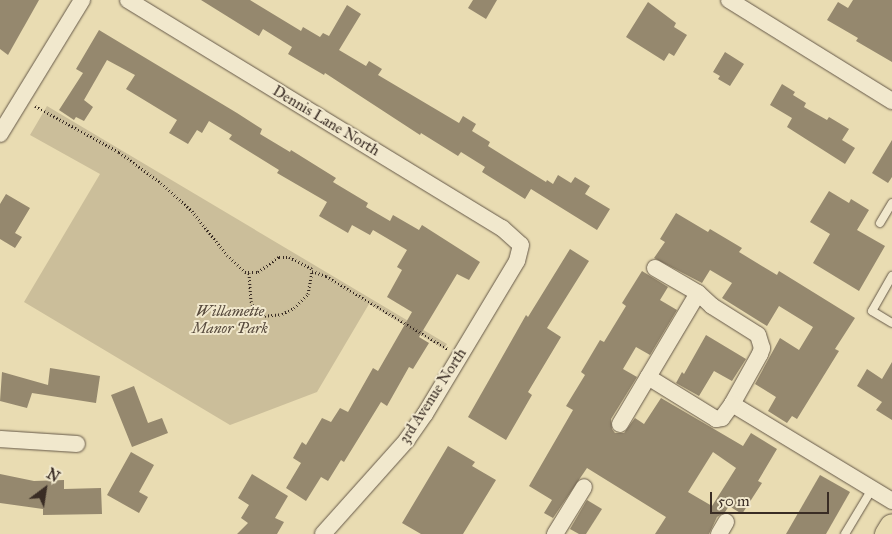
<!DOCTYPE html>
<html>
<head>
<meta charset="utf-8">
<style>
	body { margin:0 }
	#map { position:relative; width:892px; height:534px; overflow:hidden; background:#e9dcb2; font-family:"IM FELL Great Primer",serif }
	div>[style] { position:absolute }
	.green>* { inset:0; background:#cbbe9a }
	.building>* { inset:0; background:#95886e }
	.path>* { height:3px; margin-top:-1.5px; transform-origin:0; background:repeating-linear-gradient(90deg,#392c24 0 1px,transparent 0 3.5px) }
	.roads { filter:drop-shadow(0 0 1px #655848) drop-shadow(0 0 1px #655848) }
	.lane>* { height:8px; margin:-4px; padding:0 4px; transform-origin:4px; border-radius:4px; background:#f1e8cd }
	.street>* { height:16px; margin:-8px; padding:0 8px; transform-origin:8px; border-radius:8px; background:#f1e8cd }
	.primary>* { height:25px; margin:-12.5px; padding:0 12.5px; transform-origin:12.5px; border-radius:12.5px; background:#e9dcb2 }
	span { translate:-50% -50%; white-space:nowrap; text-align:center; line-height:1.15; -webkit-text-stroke:4px #f1e8cd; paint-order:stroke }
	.street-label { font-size:15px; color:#392c24 }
	.park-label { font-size:15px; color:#56493c; font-style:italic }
	.north { position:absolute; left:20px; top:464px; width:50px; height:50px; -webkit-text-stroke:4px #f1e8cd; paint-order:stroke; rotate:31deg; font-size:14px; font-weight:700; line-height:20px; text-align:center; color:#392c24 }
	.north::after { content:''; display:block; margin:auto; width:18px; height:22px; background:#392c24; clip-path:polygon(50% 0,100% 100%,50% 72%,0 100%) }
	.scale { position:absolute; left:710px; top:492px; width:119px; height:22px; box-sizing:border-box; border:2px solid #392c24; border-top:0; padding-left:6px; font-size:15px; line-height:18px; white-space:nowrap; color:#392c24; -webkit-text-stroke:4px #f1e8cd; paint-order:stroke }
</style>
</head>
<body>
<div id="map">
	<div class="green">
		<div style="clip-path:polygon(47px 106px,447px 344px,444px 349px,369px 304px,317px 392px,230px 425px,24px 302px,100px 174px,30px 135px)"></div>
	</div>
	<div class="building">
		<div style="clip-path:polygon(0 0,39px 0,8px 55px,0 49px)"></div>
		<div style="clip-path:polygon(201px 0,250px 0,301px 31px,303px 27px,320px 37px,323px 33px,329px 36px,347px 5px,361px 14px,339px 50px,366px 66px,369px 61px,382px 69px,378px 75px,459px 123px,463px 116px,476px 124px,472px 131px,490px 142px,488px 146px,546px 182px,547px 180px,553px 184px,558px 175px,571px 183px,575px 177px,590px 186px,585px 194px,610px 209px,597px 230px,531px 189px,525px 199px,482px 172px,485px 167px,461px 152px,458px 156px,421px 133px,420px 135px,325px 73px,324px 75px,288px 54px,292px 47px,263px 29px,259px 36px)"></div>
		<div style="clip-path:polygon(473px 0,497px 0,486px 19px,468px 8px)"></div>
		<div style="clip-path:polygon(853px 0,892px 0,892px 62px,856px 41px,858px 38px,827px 20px,838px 2px,848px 8px)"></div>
		<div style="clip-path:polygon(648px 2px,676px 23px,674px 27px,687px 35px,674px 56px,669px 53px,664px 61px,626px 37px)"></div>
		<div style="clip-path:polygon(99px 30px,237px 113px,262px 129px,260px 134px,290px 152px,291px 150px,336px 178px,333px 182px,368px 203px,366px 207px,390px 221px,393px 215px,419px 230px,422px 225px,480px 262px,469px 280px,457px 274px,419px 337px,429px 343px,413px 369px,409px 367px,387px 406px,381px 402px,344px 462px,341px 460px,328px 481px,321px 477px,306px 501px,286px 488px,301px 463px,293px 458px,302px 442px,306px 445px,322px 418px,331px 422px,340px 408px,348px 412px,373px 368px,378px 371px,412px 312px,387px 297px,402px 270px,397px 267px,407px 250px,373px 230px,370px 235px,352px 225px,348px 233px,319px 216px,327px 202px,277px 173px,279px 170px,229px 139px,232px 135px,209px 121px,202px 133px,197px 130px,188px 144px,169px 133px,177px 120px,126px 89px,135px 75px,107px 60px,84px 100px,93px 107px,84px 121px,76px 117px,74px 120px,59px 110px,83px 73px,76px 69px)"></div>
		<div style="clip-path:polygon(725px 52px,744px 64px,730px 86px,718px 79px,720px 76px,713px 72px)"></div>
		<div style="clip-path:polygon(782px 84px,795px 92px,793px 95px,806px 103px,804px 107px,827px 120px,829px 117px,849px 129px,842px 140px,855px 148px,845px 164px,787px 127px,792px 118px,770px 105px)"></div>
		<div style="clip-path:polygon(892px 140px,892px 177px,888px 183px,872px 173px)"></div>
		<div style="clip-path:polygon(829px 191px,849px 203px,851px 199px,869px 210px,857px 230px,885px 246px,859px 291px,813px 263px,830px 234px,810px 222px)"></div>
		<div style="clip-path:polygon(6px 194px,30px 208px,15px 233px,22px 237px,15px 248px,0 239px,0 204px)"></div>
		<div style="clip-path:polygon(676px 213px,708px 232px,710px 229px,742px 248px,739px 252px,777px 275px,779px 271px,855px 318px,835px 349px,839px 351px,797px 419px,792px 416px,787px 423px,768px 411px,776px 397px,755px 384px,780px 338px,799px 350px,813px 327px,779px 306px,767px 326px,722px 298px,732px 283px,710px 270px,702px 283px,654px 258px,665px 242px,660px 239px)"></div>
		<div style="clip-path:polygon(570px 249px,589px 261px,547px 328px,561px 337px,528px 392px,532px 395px,506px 440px,468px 417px,526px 315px,528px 317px)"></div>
		<div style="clip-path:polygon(evenodd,642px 271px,668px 287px,660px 300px,677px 310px,650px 355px,636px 347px,623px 369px,637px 377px,611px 419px,612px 429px,615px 433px,624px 433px,635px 418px,644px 424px,661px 398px,743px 446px,751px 433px,777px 449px,758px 481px,762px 483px,742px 514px,729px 506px,725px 512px,717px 517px,709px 534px,655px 534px,666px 517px,587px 468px,553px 518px,544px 513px,552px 500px,529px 486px,573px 410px,566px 406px,585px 375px,581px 372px,600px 340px,604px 342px,626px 306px,622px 303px,642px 271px,713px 452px,736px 468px,712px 506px,688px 492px,713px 452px)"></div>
		<div style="clip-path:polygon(706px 335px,746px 359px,732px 381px,714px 371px,699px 396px,676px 383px,682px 372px,684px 374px)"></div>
		<div style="clip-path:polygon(892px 362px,892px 420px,876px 410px,882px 402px,857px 386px,867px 369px,882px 379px)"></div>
		<div style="clip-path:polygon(50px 368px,100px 376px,96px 403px,32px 393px,27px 408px,0 401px,2px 372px,48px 385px)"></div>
		<div style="clip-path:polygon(134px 386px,148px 423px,162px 418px,168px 433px,132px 447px,111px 395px)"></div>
		<div style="clip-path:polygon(448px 446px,475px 462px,472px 466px,496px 480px,463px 534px,421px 534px,402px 523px)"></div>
		<div style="clip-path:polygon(131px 452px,154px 465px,139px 492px,148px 497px,139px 513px,107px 495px)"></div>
		<div style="clip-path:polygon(0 474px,34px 481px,64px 480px,64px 489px,101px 488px,102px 514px,43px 515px,43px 509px,0 503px)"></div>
		<div style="clip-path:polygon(252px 474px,288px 496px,275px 518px,284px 522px,277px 534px,237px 534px,248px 523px,241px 518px,249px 505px,238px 498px)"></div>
		<div style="clip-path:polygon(820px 475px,850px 492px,826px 534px,786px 534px)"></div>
		<div style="clip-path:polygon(587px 500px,602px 509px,586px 534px,579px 534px,570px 529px)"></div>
	</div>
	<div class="path">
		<div style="left:35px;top:106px;width:96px;rotate:28.7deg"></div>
		<div style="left:119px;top:152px;width:52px;rotate:36.4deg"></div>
		<div style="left:161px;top:183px;width:42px;rotate:42.1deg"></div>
		<div style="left:192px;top:211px;width:56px;rotate:51.5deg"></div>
		<div style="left:227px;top:255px;width:25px;rotate:43deg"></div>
		<div style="left:245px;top:272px;width:13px"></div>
		<div style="left:258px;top:272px;width:26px;rotate:-36deg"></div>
		<div style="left:279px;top:257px;width:10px"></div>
		<div style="left:289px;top:257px;width:25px;rotate:27deg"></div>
		<div style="left:311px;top:268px;width:3px;rotate:72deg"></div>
		<div style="left:312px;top:271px;width:15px;rotate:20deg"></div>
		<div style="left:326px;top:276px;width:142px;rotate:30.9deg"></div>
		<div style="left:249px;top:273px;width:28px;rotate:86deg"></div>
		<div style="left:251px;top:301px;width:15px;rotate:70deg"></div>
		<div style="left:256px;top:315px;width:5px;rotate:11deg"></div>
		<div style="left:261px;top:316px;width:21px;rotate:-5deg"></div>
		<div style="left:282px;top:314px;width:13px;rotate:-27deg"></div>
		<div style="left:294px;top:308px;width:20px;rotate:-45deg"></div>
		<div style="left:308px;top:294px;width:23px;rotate:-80deg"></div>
	</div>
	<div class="roads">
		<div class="lane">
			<div style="left:880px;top:223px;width:23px;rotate:-59deg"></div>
			<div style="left:892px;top:276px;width:40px;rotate:119.7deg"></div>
			<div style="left:872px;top:311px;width:23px;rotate:31deg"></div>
			<div style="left:845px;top:534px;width:52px;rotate:-59deg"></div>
		</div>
		<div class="street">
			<div style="left:128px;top:0;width:438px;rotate:31.4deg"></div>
			<div style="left:502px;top:228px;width:25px;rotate:42deg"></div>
			<div style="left:521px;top:245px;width:16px;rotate:104deg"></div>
			<div style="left:517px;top:261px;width:179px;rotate:121deg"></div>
			<div style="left:425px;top:414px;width:32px;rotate:125deg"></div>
			<div style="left:407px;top:440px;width:126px;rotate:131.8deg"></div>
			<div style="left:729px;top:0;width:192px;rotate:31.8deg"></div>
			<div style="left:0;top:134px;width:157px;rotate:-58.5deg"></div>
			<div style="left:655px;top:268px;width:50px;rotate:30.2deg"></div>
			<div style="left:698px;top:293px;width:19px;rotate:43deg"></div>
			<div style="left:712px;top:306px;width:54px;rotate:32.2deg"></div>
			<div style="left:758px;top:335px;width:14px;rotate:73deg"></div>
			<div style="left:762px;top:348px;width:6px;rotate:108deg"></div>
			<div style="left:760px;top:354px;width:57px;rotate:119.2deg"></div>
			<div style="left:732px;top:404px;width:187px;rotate:31.2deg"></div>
			<div style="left:648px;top:377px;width:80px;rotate:31.7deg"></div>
			<div style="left:716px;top:419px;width:6px;rotate:-9deg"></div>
			<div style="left:722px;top:418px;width:17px;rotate:-54deg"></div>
			<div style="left:620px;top:424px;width:152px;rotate:-59.2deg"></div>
			<div style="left:0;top:439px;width:77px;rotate:3.7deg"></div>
			<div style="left:555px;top:534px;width:55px;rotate:-58.3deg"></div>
			<div style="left:719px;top:534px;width:14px;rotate:-60deg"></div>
		</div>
		<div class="primary">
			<div style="left:887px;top:534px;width:9px;rotate:-58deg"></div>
		</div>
	</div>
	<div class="street-label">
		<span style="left:326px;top:121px;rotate:31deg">Dennis Lane North</span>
		<span style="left:433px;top:396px;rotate:-57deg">3rd Avenue North</span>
	</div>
	<div class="park-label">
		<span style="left:230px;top:320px">Willamette<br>Manor Park</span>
	</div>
	<div class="north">N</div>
	<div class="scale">50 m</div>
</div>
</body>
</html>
